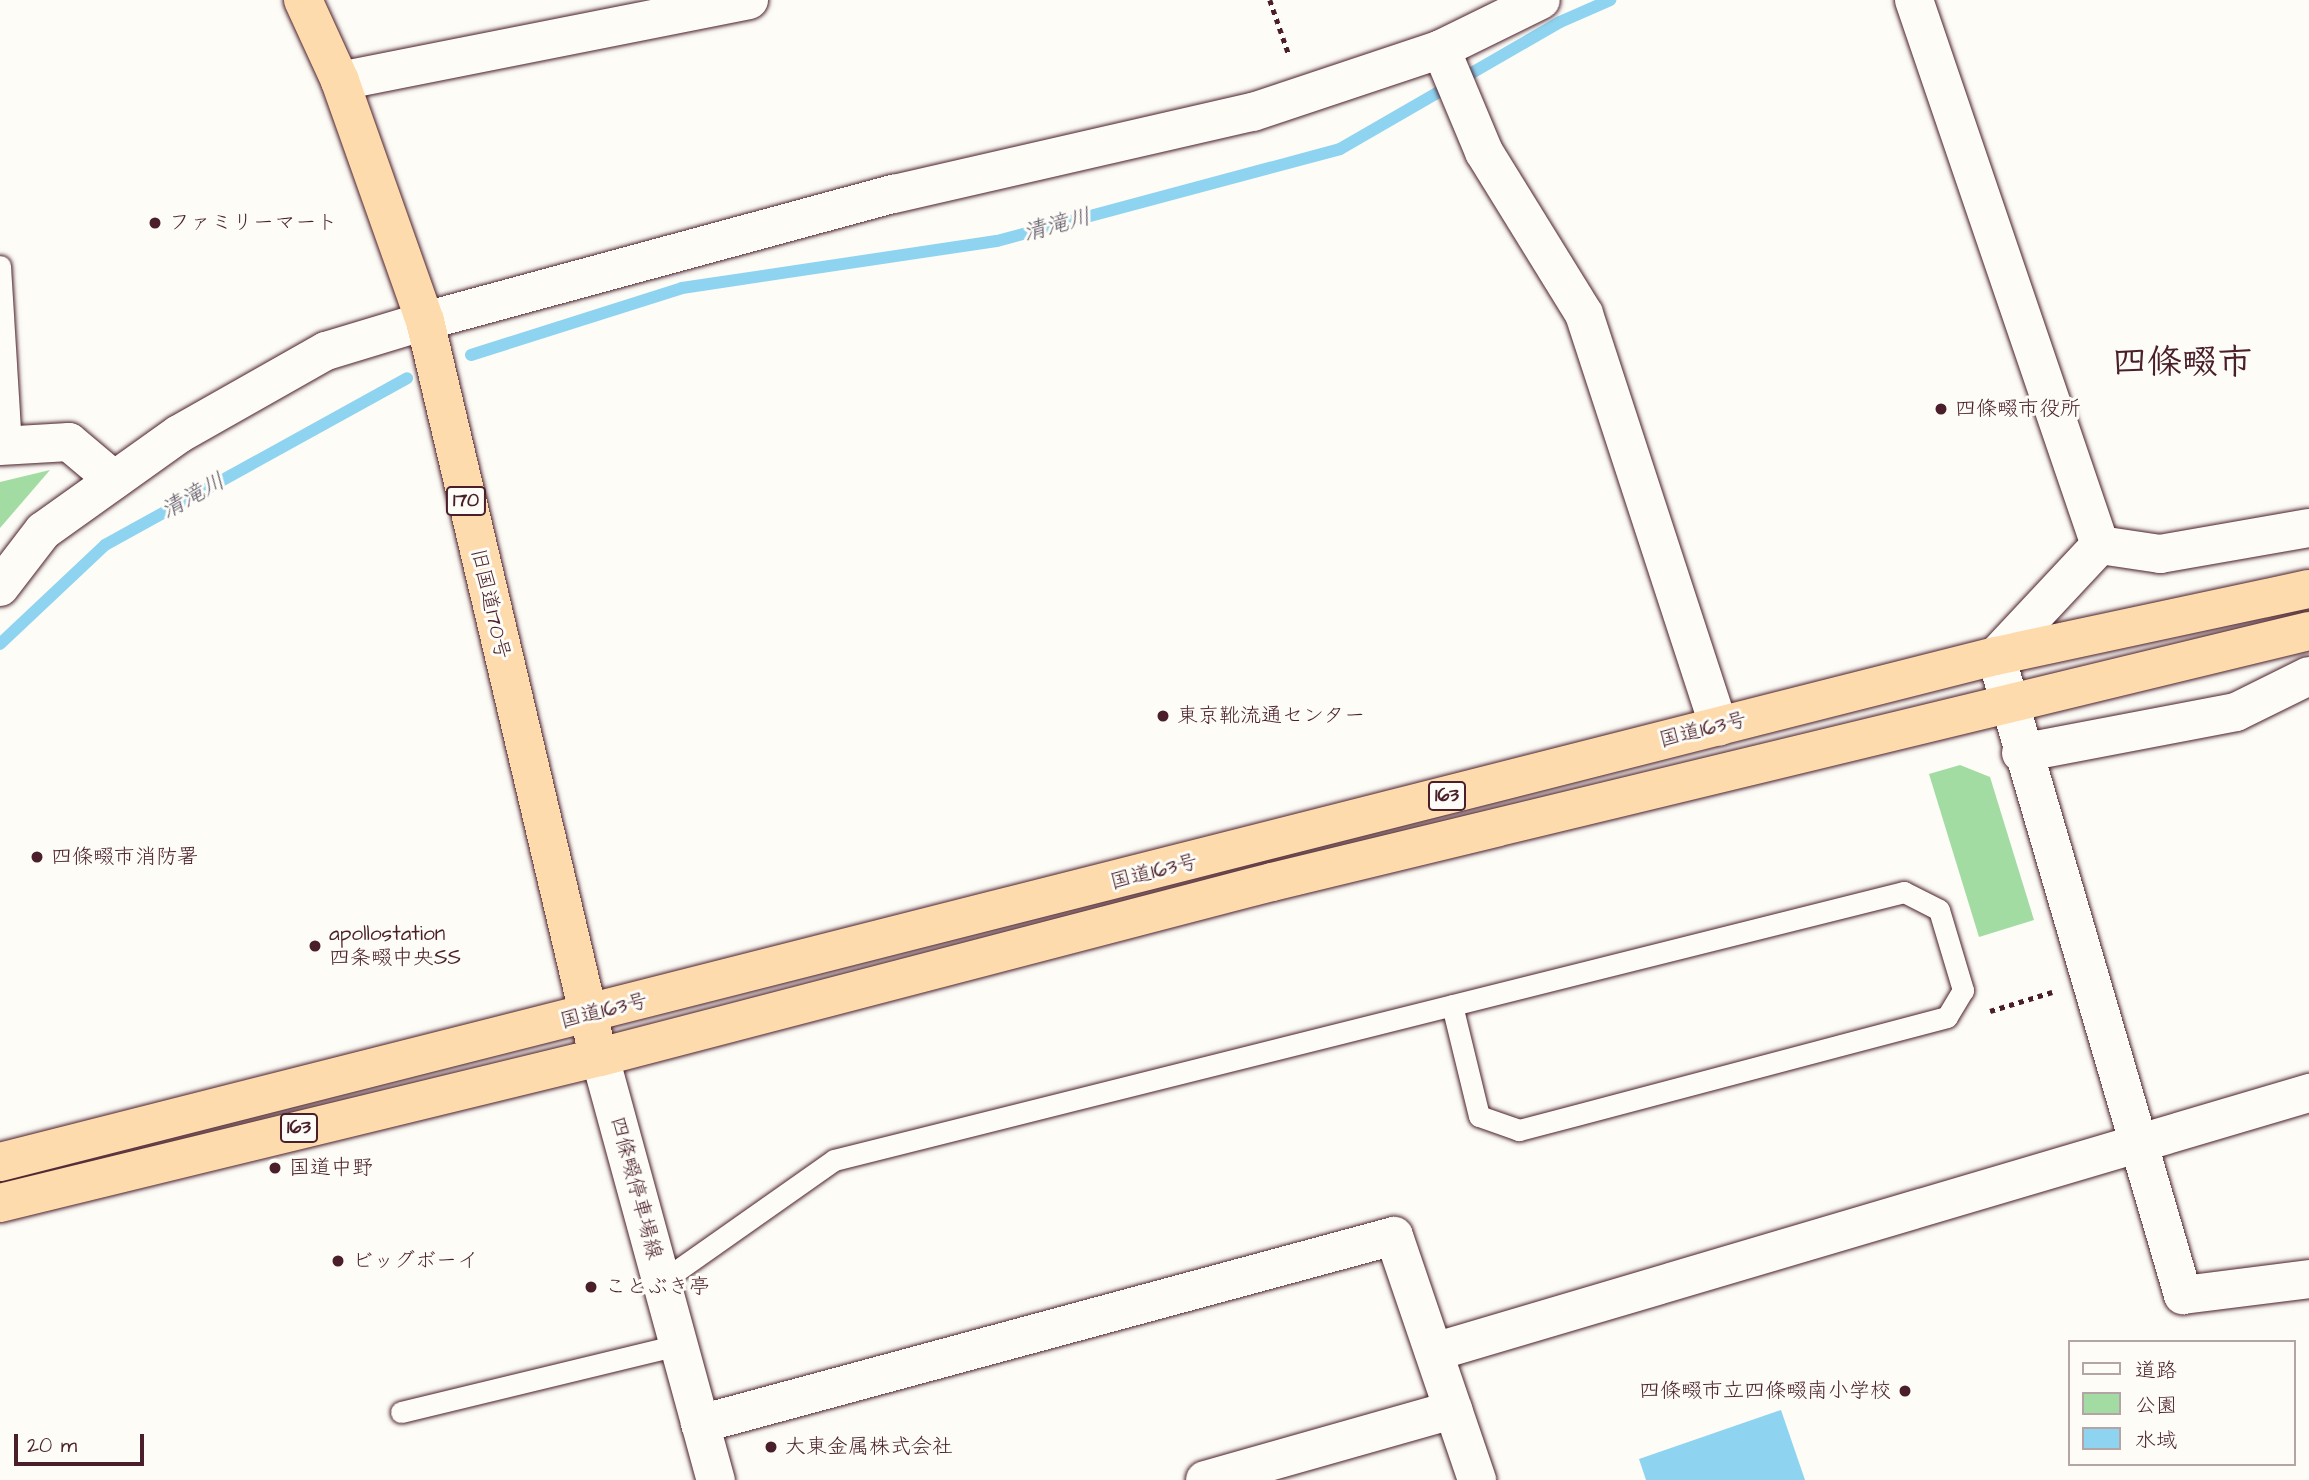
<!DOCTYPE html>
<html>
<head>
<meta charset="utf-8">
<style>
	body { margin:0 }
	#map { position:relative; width:2309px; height:1480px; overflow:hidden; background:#fdfcf7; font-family:"Architects Daughter","Klee One",sans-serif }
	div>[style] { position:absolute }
	.green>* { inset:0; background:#a2dca2 }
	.water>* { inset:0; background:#8ed4f0 }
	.stream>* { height:12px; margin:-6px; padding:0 6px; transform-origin:6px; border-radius:6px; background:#8ed4f0 }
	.path>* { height:4.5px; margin-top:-2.25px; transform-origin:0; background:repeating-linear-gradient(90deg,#4a1f2b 0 5px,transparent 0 10px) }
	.roads { filter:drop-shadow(0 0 2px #4a1f2b) drop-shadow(0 0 2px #4a1f2b) }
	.service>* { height:21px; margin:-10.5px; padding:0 10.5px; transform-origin:10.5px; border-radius:10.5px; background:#fdfcf7 }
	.minor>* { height:38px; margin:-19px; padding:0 19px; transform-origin:19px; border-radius:19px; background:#fdfcf7 }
	.tertiary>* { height:38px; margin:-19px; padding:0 19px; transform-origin:19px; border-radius:19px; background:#fdfcf7 }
	.secondary>* { height:38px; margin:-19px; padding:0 19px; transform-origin:19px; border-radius:19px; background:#fdfcf7 }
	.trunk>* { height:38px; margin:-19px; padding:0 19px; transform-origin:19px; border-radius:19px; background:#fedbac }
	.dots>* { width:19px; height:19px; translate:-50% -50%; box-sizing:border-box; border:4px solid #fdfcf7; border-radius:50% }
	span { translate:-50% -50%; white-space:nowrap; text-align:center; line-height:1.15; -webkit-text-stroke:6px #fdfcf7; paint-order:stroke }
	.shield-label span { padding:2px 5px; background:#fdfcf7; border:2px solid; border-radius:5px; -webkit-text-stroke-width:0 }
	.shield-label { font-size:19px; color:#4a1f2b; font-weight:700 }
	.poi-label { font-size:21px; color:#4a1f2b }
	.left { translate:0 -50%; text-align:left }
	.right { translate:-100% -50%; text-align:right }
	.street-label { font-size:21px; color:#4a1f2b }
	.water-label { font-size:23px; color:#5e5566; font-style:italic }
	.town-label { font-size:35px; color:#4a1f2b; font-weight:700 }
	.legend { position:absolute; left:2068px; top:1340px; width:228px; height:126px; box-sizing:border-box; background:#fdfcf7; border:2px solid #b5a4a5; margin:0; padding:9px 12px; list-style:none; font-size:21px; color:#4a1f2b }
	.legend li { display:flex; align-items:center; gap:14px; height:35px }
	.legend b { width:35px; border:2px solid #b5a4a5 }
	.scale { position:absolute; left:14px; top:1434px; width:130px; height:32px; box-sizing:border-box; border:4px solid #4a1f2b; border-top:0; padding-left:9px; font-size:21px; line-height:24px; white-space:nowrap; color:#4a1f2b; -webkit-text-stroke:5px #fdfcf7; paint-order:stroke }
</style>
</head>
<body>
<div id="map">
	<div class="green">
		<div style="clip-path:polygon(50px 470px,0 528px,0 482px)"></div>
		<div style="clip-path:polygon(1960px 765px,1990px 777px,2034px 920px,1979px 937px,1929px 774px)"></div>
	</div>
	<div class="water">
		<div style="clip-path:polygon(1781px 1410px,1805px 1480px,1646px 1480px,1639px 1459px)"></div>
	</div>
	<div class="stream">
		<div style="left:471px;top:355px;width:221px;rotate:-17.6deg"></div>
		<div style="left:682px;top:288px;width:318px;rotate:-8.5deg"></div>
		<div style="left:997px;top:241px;width:355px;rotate:-15deg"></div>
		<div style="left:1340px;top:149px;width:254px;rotate:-30deg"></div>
		<div style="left:1560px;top:22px;width:55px;rotate:-23.7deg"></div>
		<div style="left:0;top:644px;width:144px;rotate:-43.3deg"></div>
		<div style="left:105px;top:545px;width:345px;rotate:-28.9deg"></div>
	</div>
	<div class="path">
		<div style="left:1270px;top:0;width:58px;rotate:70.9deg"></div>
		<div style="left:1990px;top:1011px;width:65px;rotate:-17deg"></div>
	</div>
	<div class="roads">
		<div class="service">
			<div style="left:0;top:266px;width:178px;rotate:86.5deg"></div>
			<div style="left:662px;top:1281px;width:210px;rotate:-35.1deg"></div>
			<div style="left:834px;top:1160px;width:1103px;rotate:-14.06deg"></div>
			<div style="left:1904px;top:892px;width:39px;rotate:27deg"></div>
			<div style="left:1939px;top:910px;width:84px;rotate:73.3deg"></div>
			<div style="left:1963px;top:990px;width:31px;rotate:121deg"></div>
			<div style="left:1947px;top:1017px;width:443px;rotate:165.2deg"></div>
			<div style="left:1519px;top:1130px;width:42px;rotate:-160.7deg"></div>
			<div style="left:1479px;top:1116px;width:114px;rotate:-103.7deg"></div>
			<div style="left:401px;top:1412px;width:286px;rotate:-13.6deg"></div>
		</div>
		<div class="minor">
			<div style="left:1914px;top:0;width:576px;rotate:71.16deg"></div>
			<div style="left:2100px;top:545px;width:152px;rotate:133.1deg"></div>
			<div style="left:1996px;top:656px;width:666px;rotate:73.69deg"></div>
			<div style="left:2183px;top:1295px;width:127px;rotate:-7.2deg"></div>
			<div style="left:1441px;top:49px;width:112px;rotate:67.3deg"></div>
			<div style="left:1484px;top:152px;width:190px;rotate:58.3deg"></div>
			<div style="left:1584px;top:314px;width:434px;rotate:71.9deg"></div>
			<div style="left:340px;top:81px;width:417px;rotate:-11.2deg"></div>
			<div style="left:425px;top:321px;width:486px;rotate:-15.2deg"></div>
			<div style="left:894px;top:194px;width:368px;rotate:-12.9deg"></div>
			<div style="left:1253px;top:112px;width:198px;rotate:-18.5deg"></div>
			<div style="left:1441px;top:49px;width:111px;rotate:-26.1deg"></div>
			<div style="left:0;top:446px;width:69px;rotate:-3.3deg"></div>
			<div style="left:69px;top:442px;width:59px;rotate:40.2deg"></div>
			<div style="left:2100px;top:545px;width:61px;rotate:8.5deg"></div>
			<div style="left:2160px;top:554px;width:151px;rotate:-9.9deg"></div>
			<div style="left:2021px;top:753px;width:219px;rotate:-10.8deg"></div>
			<div style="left:2236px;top:712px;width:81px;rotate:-26.3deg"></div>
			<div style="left:1434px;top:1352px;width:913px;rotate:-16.49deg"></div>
			<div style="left:700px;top:1424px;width:719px;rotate:-15.16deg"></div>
			<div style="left:1394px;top:1236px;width:258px;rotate:71.2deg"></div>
			<div style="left:1205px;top:1480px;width:258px;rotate:-15.8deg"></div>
		</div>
		<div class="tertiary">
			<div style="left:0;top:587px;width:71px;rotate:-52.5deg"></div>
			<div style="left:43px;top:531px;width:167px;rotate:-35.5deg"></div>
			<div style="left:179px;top:434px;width:169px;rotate:-29.5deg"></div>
			<div style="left:326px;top:351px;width:103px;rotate:-16.9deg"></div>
		</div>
		<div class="secondary">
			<div style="left:600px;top:1057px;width:439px;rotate:74.7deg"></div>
		</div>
		<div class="trunk">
			<div style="left:303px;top:0;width:89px;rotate:65.4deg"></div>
			<div style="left:340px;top:81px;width:255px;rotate:70.5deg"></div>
			<div style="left:425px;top:321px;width:737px;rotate:76.74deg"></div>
			<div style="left:0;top:1162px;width:2059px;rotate:-14.23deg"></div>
			<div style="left:1996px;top:656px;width:320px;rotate:-12.1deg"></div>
			<div style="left:0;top:1203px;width:618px;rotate:-13.68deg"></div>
			<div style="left:600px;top:1057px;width:694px;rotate:-14.6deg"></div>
			<div style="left:1272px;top:882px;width:1067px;rotate:-13.61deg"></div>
		</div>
	</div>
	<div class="dots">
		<div style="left:155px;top:223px;background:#4a1f2b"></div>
		<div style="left:1941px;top:409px;background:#4a1f2b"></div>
		<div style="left:1163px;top:716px;background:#4a1f2b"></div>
		<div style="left:37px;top:857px;background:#4a1f2b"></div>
		<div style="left:315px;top:946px;background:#4a1f2b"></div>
		<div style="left:275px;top:1168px;background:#4a1f2b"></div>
		<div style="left:338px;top:1261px;background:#4a1f2b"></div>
		<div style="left:591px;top:1287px;background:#4a1f2b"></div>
		<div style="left:1905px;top:1391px;background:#4a1f2b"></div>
		<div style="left:771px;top:1447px;background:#4a1f2b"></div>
	</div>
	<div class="shield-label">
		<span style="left:466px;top:501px">170</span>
		<span style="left:1447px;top:796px">163</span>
		<span style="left:299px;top:1128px">163</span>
	</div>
	<div class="poi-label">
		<span class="left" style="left:169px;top:223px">ファミリーマート</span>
		<span class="left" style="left:1955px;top:409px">四條畷市役所</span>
		<span class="left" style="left:1177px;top:716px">東京靴流通センター</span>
		<span class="left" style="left:51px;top:857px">四條畷市消防署</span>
		<span class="left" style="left:329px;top:946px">apollostation<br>四条畷中央SS</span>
		<span class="left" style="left:289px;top:1168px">国道中野</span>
		<span class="left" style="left:352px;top:1261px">ビッグボーイ</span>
		<span class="left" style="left:605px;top:1287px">ことぶき亭</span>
		<span class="right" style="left:1891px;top:1391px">四條畷市立四條畷南小学校</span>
		<span class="left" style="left:785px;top:1447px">大東金属株式会社</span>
	</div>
	<div class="street-label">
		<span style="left:490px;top:604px;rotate:77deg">旧国道170号</span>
		<span style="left:1703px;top:730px;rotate:-14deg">国道163号</span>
		<span style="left:1154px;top:872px;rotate:-14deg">国道163号</span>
		<span style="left:604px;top:1011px;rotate:-14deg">国道163号</span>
		<span style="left:636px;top:1188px;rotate:75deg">四條畷停車場線</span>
	</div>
	<div class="water-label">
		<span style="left:1057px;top:225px;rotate:-15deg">清滝川</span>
		<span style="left:193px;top:496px;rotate:-29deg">清滝川</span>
	</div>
	<div class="town-label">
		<span style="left:2182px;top:363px">四條畷市</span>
	</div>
	<ul class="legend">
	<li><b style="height:9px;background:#fdfcf7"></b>道路</li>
	<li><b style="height:19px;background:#a2dca2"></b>公園</li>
	<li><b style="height:19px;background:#8ed4f0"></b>水域</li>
	</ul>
	<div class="scale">20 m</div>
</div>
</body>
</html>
